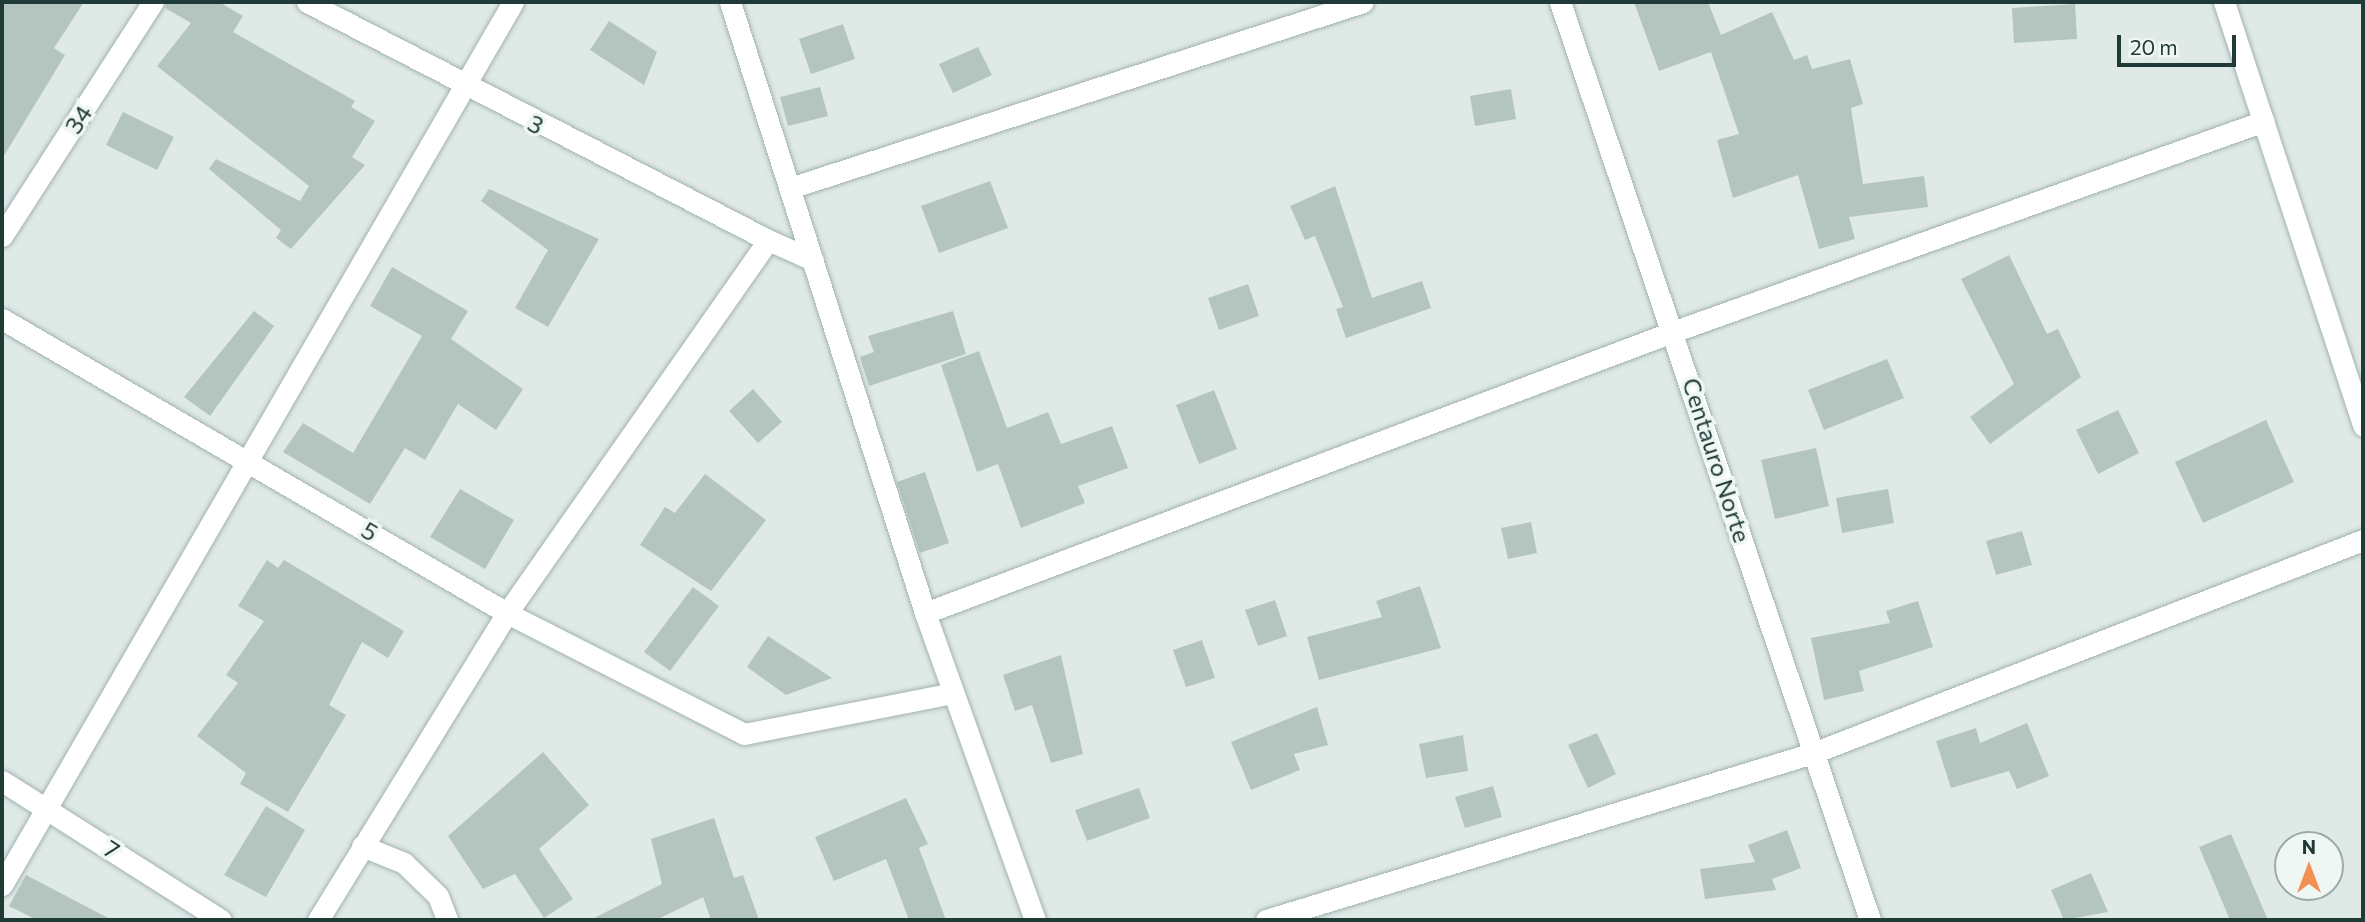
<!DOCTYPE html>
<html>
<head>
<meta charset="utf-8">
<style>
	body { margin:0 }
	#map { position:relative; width:2365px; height:922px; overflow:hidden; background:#dfeae7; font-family:Commissioner,sans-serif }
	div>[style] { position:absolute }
	.building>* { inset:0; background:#b4c5c0 }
	.roads { filter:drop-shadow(0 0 2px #a2b2af) drop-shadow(0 0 2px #a2b2af) }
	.street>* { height:21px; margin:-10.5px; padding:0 10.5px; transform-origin:10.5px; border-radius:10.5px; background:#fff }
	.secondary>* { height:21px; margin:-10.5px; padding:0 10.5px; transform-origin:10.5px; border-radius:10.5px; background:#fff }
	span { translate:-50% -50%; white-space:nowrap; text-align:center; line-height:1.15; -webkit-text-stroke:7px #eff7f4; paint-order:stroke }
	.street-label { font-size:24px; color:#203a37 }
	.frame { position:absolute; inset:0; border:4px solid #203a37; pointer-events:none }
	.north { position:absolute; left:2274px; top:831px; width:70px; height:70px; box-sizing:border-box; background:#eff7f4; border:2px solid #9caba8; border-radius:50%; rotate:0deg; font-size:19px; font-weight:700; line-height:28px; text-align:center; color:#203a37 }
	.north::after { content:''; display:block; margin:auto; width:24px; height:32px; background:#f39054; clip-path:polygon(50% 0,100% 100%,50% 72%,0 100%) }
	.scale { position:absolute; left:2117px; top:35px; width:119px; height:32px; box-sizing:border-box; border:4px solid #203a37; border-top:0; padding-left:9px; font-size:21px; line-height:24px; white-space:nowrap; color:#203a37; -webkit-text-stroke:5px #eff7f4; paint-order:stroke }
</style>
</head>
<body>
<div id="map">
	<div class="building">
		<div style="clip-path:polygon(2px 2px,84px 2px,54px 48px,65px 55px,2px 159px)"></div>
		<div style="clip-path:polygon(166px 2px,219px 2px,243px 16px,233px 32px,355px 101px,351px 107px,375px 121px,352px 157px,365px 165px,291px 249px,276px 238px,281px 230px,209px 169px,216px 159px,300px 201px,309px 186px,157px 66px,191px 23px,165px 8px)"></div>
		<div style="clip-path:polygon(1634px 2px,1708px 2px,1721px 35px,1772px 12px,1794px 60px,1807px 55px,1812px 69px,1850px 59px,1863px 104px,1851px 108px,1863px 184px,1924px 176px,1928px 207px,1849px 217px,1855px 239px,1819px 249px,1798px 175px,1733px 198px,1717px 140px,1739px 134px,1711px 52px,1659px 71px)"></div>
		<div style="clip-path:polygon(2075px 4px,2077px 39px,2014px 43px,2012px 8px)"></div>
		<div style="clip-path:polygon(609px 21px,657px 52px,644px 85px,590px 50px)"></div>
		<div style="clip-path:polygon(843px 24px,855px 59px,811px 74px,799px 39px)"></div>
		<div style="clip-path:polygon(978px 47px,992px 75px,953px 93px,939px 64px)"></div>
		<div style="clip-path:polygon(820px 87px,828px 116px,788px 126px,780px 97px)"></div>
		<div style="clip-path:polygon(1511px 89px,1516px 119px,1475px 126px,1470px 96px)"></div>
		<div style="clip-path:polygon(123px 112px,174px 137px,157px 170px,106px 145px)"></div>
		<div style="clip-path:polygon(990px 181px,1008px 228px,939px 253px,921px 206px)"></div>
		<div style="clip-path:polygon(1335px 186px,1372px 298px,1422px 281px,1431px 308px,1346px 338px,1336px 309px,1343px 307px,1315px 236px,1305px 240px,1290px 206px)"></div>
		<div style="clip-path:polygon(489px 189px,599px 239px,548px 327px,515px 308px,548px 250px,481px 201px)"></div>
		<div style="clip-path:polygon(2009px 255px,2047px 334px,2058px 329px,2081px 377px,1990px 444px,1970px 417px,2014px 384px,1961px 279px)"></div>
		<div style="clip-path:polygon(392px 267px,468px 311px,451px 339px,523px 389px,496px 430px,458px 404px,425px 460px,405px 448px,370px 504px,283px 452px,303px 423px,353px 453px,422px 336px,370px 306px)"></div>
		<div style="clip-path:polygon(1248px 284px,1259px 316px,1219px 330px,1208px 298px)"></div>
		<div style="clip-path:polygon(254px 311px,274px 326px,210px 416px,184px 397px)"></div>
		<div style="clip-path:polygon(953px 311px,966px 354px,869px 386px,860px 357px,874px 352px,868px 336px)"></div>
		<div style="clip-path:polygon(979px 351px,1007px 428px,1048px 412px,1061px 444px,1112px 426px,1128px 468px,1078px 486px,1085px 503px,1021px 528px,998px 464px,977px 472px,941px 365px)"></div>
		<div style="clip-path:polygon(1887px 359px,1904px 398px,1824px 430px,1808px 390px)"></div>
		<div style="clip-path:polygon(753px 389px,782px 422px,758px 443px,729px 411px)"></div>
		<div style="clip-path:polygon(1214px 390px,1237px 449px,1199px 464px,1176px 405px)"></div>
		<div style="clip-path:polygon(2118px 410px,2139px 453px,2098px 474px,2076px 430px)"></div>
		<div style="clip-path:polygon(2266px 420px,2294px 482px,2203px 523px,2175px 462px)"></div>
		<div style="clip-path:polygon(1816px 448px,1829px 506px,1775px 519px,1761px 460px)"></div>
		<div style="clip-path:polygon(925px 472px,949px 543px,920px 553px,897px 482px)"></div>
		<div style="clip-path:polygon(705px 474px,766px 520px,711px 591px,640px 545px,665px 507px,675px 513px)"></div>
		<div style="clip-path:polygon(460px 489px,514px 520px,485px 569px,430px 537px)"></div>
		<div style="clip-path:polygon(1888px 489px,1894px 523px,1842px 533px,1836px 498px)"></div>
		<div style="clip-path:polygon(1531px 522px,1537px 553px,1508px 559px,1501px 528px)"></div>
		<div style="clip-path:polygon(2022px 531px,2032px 565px,1996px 575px,1986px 541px)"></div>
		<div style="clip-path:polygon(267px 560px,278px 568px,284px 560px,404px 631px,388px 658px,362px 642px,329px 705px,346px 715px,288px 812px,240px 784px,246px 773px,197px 736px,238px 683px,226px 675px,264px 621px,238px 606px)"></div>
		<div style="clip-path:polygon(1420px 586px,1441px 648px,1319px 680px,1307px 637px,1382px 617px,1376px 601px)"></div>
		<div style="clip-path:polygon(693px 587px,719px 606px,670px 671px,644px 652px)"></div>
		<div style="clip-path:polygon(1275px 600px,1287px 636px,1258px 646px,1245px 610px)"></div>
		<div style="clip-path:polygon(1918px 601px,1933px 647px,1859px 671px,1864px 691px,1824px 700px,1811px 638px,1890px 623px,1886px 611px)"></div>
		<div style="clip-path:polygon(768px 636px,832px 678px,786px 695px,747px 667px)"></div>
		<div style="clip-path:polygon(1202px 640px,1215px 678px,1186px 687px,1173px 650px)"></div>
		<div style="clip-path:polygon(1061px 655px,1083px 754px,1051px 763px,1032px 705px,1015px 711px,1003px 675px)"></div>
		<div style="clip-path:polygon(1317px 707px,1328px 745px,1294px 754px,1300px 770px,1251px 790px,1231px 742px)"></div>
		<div style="clip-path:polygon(2027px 723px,2049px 776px,2017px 789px,2009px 771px,1951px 788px,1936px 741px,1976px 728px,1980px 743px)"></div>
		<div style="clip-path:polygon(1597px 733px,1616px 774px,1588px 788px,1568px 745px)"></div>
		<div style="clip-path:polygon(1463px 735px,1468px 771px,1426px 778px,1419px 744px)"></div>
		<div style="clip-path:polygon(543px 752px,589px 805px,539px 849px,573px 899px,544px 918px,515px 874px,483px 889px,448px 836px)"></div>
		<div style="clip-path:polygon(1493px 786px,1502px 817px,1465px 828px,1455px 797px)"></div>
		<div style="clip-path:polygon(1139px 788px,1150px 818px,1087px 841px,1075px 810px)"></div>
		<div style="clip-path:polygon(906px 798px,928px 844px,919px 848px,946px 920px,909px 920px,886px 859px,834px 881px,815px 837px)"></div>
		<div style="clip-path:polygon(266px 806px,305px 830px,266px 897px,224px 875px)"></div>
		<div style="clip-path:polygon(714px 818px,734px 878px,743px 875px,759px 920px,711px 920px,703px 897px,656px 920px,590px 920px,662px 884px,651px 839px)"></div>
		<div style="clip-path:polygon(1787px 830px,1801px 868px,1772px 879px,1776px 890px,1705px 899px,1700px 869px,1755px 862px,1748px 845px)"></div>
		<div style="clip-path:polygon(2231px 834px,2268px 920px,2230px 920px,2199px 847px)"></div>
		<div style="clip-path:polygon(2091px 873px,2108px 912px,2064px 920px,2051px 890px)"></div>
		<div style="clip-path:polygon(26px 875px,112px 920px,37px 920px,9px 906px)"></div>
	</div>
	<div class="roads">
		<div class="street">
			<div style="left:307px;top:2px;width:519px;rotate:27.31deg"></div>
			<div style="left:730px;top:2px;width:641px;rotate:72.3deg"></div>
			<div style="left:925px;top:613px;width:326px;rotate:70.3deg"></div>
			<div style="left:1560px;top:2px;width:969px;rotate:71.34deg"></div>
			<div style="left:2224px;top:2px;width:446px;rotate:71.8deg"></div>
			<div style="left:790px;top:188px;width:602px;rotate:-17.98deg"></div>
			<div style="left:2px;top:319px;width:584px;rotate:30.21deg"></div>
			<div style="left:507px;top:613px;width:266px;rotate:27deg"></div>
			<div style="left:744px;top:734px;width:213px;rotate:-11.1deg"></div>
			<div style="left:925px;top:613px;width:801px;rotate:-20.61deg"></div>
			<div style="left:1675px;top:331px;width:625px;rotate:-19.62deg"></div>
			<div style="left:2px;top:781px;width:259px;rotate:32.4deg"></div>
			<div style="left:362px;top:846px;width:45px;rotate:22deg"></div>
			<div style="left:404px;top:863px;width:47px;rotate:44.1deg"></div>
			<div style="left:438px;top:896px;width:26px;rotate:69deg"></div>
			<div style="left:2px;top:885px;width:1020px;rotate:-59.94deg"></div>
			<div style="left:318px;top:920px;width:361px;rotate:-58.4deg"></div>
			<div style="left:507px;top:613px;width:455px;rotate:-55deg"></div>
			<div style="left:768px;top:240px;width:49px;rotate:24deg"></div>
			<div style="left:1266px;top:920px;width:572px;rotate:-16.98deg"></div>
			<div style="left:1813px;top:753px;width:590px;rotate:-21.17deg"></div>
		</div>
		<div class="secondary">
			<div style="left:2px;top:236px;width:278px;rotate:-57.2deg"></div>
		</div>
	</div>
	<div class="street-label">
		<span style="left:78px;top:119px;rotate:-57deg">34</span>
		<span style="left:536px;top:124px;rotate:27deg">3</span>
		<span style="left:1717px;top:460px;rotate:72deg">Centauro Norte</span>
		<span style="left:370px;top:531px;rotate:31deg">5</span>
		<span style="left:112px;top:849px;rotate:33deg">7</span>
	</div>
	<div class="frame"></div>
	<div class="north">N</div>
	<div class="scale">20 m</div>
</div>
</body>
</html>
